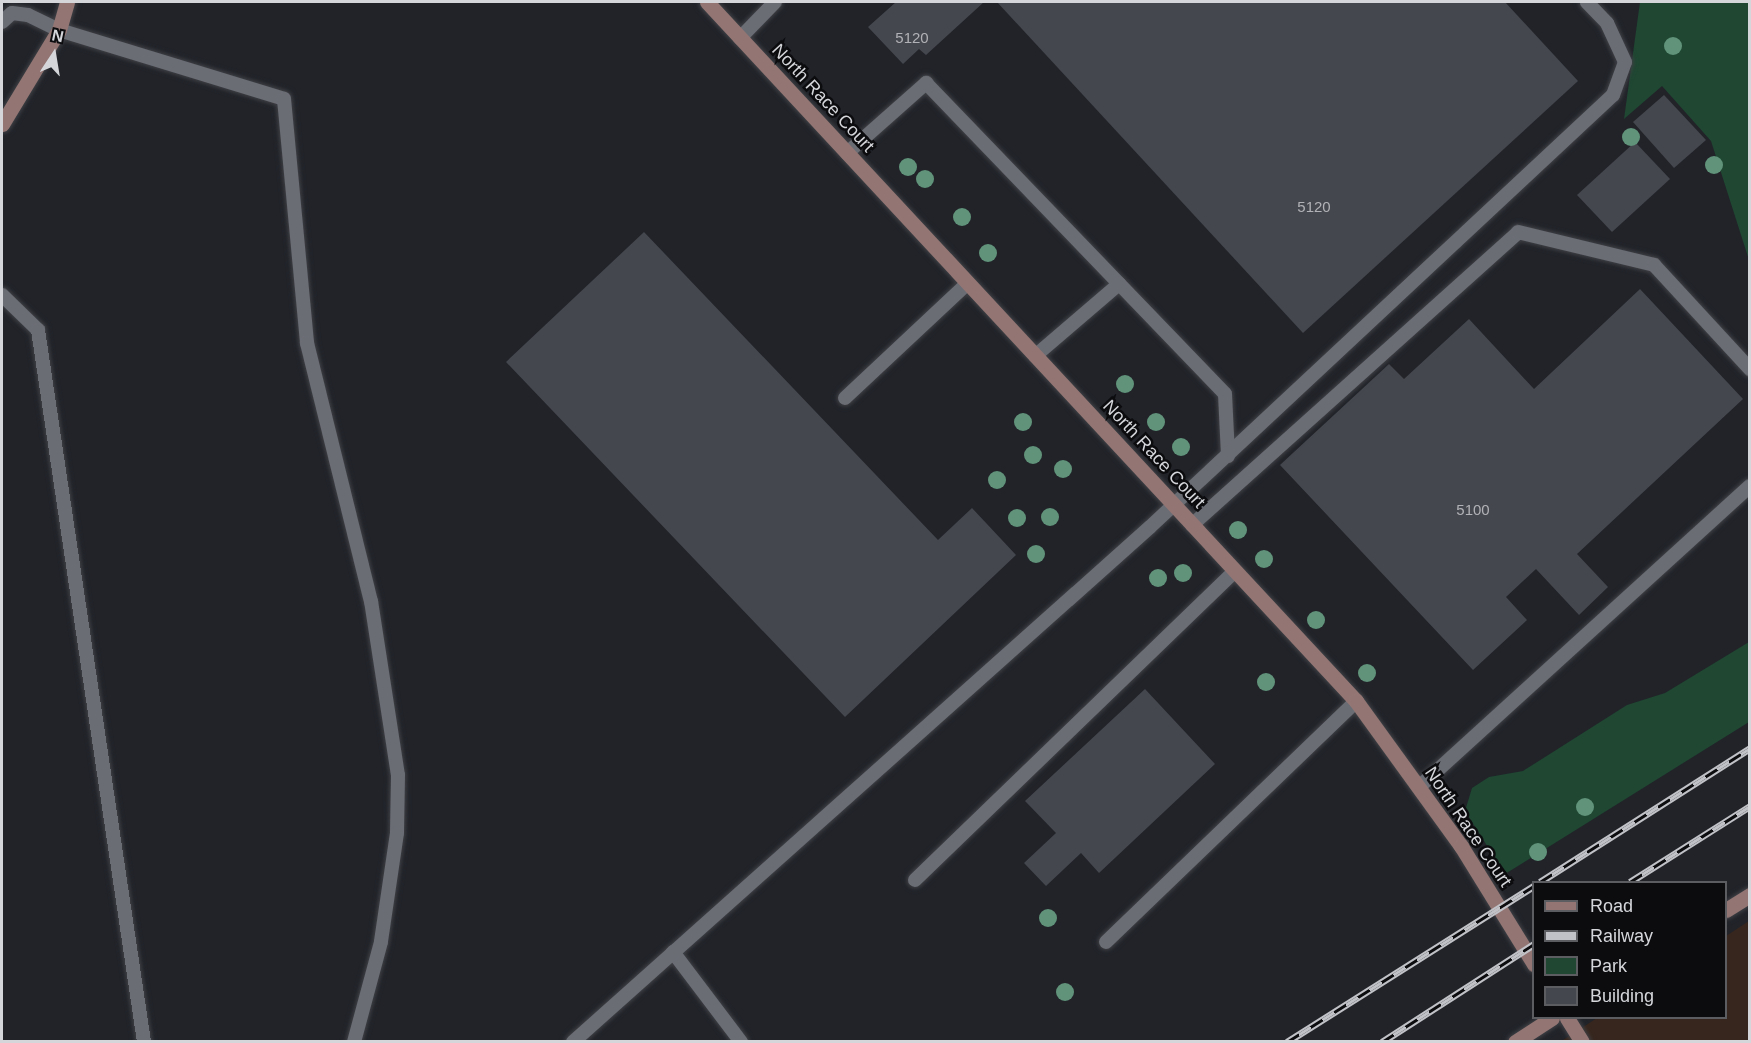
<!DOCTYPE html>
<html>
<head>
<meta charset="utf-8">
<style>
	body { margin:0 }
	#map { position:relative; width:1751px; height:1043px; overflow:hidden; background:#212329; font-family:Helvetica,sans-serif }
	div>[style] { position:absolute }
	.industrial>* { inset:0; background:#37261d }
	.green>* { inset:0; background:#1f4732 }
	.building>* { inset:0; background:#45474e }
	.roads { filter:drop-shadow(0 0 2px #3f4146) drop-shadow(0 0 2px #3f4146) }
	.lane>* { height:14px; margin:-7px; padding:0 7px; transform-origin:7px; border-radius:7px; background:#6b6d75 }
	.secondary>* { height:15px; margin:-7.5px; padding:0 7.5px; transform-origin:7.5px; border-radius:7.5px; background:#937674 }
	.rail>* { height:7px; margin-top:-3.5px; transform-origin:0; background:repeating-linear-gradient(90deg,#0c0c0f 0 14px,#c0c2c7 0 28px); box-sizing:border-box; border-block:2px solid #c0c2c7 }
	.trees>* { width:18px; height:18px; margin:-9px; border-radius:50%; background:#60937a }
	span { translate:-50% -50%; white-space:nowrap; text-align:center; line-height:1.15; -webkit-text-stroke:5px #0c0c0f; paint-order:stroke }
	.number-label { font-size:15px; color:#b0b2b7 }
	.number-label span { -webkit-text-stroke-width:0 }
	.street-label { font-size:18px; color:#d4d6da }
	.frame { position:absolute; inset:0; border:3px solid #d4d6da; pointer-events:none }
	.legend { position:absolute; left:1532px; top:881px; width:195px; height:138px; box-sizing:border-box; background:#0c0c0f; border:2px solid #5c5d60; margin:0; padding:8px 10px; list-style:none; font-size:18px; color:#d4d6da }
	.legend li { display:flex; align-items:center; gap:12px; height:30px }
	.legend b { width:30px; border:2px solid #5c5d60 }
	.north { position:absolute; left:24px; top:24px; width:60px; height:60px; -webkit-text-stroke:4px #0c0c0f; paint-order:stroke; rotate:12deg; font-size:16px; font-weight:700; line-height:24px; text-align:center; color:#d4d6da }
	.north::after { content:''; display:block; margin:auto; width:21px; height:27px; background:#d4d6da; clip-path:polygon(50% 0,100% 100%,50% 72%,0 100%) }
</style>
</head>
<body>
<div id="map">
	<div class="industrial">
		<div style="clip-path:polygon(1749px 921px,1749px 1041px,1560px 1042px,1597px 1018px,1726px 1018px,1726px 936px)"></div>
	</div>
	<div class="green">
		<div style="clip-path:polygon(1640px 2px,1749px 2px,1749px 260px,1711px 141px,1662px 86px,1624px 119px)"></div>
		<div style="clip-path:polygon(1749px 642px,1749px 722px,1505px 874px,1465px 811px,1472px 788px,1489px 777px,1523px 771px,1627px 705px,1665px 693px)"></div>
	</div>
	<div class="building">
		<div style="clip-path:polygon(896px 2px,984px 2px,926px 55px,919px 49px,903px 64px,868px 27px)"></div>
		<div style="clip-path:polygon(997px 2px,1505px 2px,1578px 81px,1303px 333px)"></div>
		<div style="clip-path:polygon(1664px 95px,1706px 140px,1674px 168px,1633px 122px)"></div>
		<div style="clip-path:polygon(1635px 142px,1670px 179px,1612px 232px,1577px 195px)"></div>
		<div style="clip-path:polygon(644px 232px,938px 540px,972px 508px,1016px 555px,845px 717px,506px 362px)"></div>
		<div style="clip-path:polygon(1640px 289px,1743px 399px,1577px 554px,1608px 587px,1579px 615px,1536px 569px,1506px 597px,1527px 620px,1473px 670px,1280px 465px,1389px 364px,1404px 379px,1469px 319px,1534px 389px)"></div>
		<div style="clip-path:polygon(1145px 689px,1215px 764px,1099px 873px,1081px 853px,1046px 886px,1024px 863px,1056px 833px,1025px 801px)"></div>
	</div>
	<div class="roads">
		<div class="lane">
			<div style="left:2px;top:22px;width:13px;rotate:-42deg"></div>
			<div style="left:12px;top:13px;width:16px;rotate:7deg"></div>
			<div style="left:28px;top:15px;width:34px;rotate:26deg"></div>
			<div style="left:59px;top:30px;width:235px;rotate:17deg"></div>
			<div style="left:284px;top:99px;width:245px;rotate:84.6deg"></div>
			<div style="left:307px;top:343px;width:266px;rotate:76.1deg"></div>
			<div style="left:371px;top:601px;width:176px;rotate:81.2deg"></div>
			<div style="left:398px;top:775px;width:58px;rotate:91deg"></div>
			<div style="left:397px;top:833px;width:110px;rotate:98.4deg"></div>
			<div style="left:381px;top:942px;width:104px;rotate:105.1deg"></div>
			<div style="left:740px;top:38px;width:50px;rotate:-45.8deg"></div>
			<div style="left:847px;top:153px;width:106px;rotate:-41.5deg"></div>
			<div style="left:926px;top:83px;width:431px;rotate:46.1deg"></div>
			<div style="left:1225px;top:394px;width:62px;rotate:87.2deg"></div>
			<div style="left:2px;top:295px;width:50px;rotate:44.2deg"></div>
			<div style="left:38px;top:330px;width:720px;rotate:81.53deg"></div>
			<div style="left:1035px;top:356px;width:111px;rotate:-40.6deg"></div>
			<div style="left:845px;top:398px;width:168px;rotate:-43.1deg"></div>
			<div style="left:1192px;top:525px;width:438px;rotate:-41.9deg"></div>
			<div style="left:1518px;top:232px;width:140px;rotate:13.6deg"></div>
			<div style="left:1654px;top:265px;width:142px;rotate:47.3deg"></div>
			<div style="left:1419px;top:787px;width:447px;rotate:-42.3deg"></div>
			<div style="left:915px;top:880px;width:445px;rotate:-44deg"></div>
			<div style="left:1106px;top:942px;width:347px;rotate:-43.9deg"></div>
			<div style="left:673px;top:952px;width:113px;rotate:52.9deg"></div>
			<div style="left:573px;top:1042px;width:773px;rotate:-41.75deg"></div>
			<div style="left:1150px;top:527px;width:633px;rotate:-43.02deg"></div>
			<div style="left:1613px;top:95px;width:35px;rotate:-70deg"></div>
			<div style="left:1625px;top:62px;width:43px;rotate:-114.8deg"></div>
			<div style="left:1607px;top:23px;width:29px;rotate:-134deg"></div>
		</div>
		<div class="secondary">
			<div style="left:707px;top:2px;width:954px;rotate:47.12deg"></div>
			<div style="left:1356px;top:701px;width:179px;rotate:54.1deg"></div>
			<div style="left:1461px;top:846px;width:139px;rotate:58.3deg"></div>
			<div style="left:2px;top:124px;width:110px;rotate:-58.8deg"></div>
			<div style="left:59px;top:30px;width:29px;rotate:-74deg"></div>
			<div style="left:1726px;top:910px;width:28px;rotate:-32deg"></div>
			<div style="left:1567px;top:1018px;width:28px;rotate:58deg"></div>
			<div style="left:1515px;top:1042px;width:44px;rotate:-33deg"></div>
		</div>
	</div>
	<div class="rail">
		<div style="left:1540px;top:882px;width:249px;rotate:-32.5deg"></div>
		<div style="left:1630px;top:882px;width:142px;rotate:-32.3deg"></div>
		<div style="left:1287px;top:1042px;width:292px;rotate:-32.3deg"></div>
		<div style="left:1382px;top:1042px;width:181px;rotate:-32.8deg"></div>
	</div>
	<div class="trees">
		<div style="left:1673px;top:46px"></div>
		<div style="left:1631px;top:137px"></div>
		<div style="left:1714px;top:165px"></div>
		<div style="left:908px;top:167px"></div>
		<div style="left:925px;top:179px"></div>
		<div style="left:962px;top:217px"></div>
		<div style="left:988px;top:253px"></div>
		<div style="left:1125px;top:384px"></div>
		<div style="left:1023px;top:422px"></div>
		<div style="left:1156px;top:422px"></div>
		<div style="left:1181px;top:447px"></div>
		<div style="left:1033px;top:455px"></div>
		<div style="left:1063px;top:469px"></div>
		<div style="left:997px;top:480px"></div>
		<div style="left:1050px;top:517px"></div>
		<div style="left:1017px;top:518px"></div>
		<div style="left:1238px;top:530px"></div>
		<div style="left:1036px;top:554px"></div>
		<div style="left:1264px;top:559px"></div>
		<div style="left:1183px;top:573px"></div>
		<div style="left:1158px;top:578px"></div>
		<div style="left:1316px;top:620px"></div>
		<div style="left:1367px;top:673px"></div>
		<div style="left:1266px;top:682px"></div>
		<div style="left:1585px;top:807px"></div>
		<div style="left:1538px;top:852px"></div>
		<div style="left:1048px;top:918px"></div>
		<div style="left:1065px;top:992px"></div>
	</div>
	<div class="number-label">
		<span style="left:912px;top:38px">5120</span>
		<span style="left:1314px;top:207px">5120</span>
		<span style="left:1473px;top:510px">5100</span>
	</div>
	<div class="street-label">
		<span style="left:823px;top:98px;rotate:47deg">North Race Court</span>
		<span style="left:1154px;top:454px;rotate:47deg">North Race Court</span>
		<span style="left:1468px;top:827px;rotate:56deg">North Race Court</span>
	</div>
	<div class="frame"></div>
	<ul class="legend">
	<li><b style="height:8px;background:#937674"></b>Road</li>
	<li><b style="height:8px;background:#c0c2c7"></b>Railway</li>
	<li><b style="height:16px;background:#1f4732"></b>Park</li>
	<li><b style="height:16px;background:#45474e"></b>Building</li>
	</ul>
	<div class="north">N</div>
</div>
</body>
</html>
